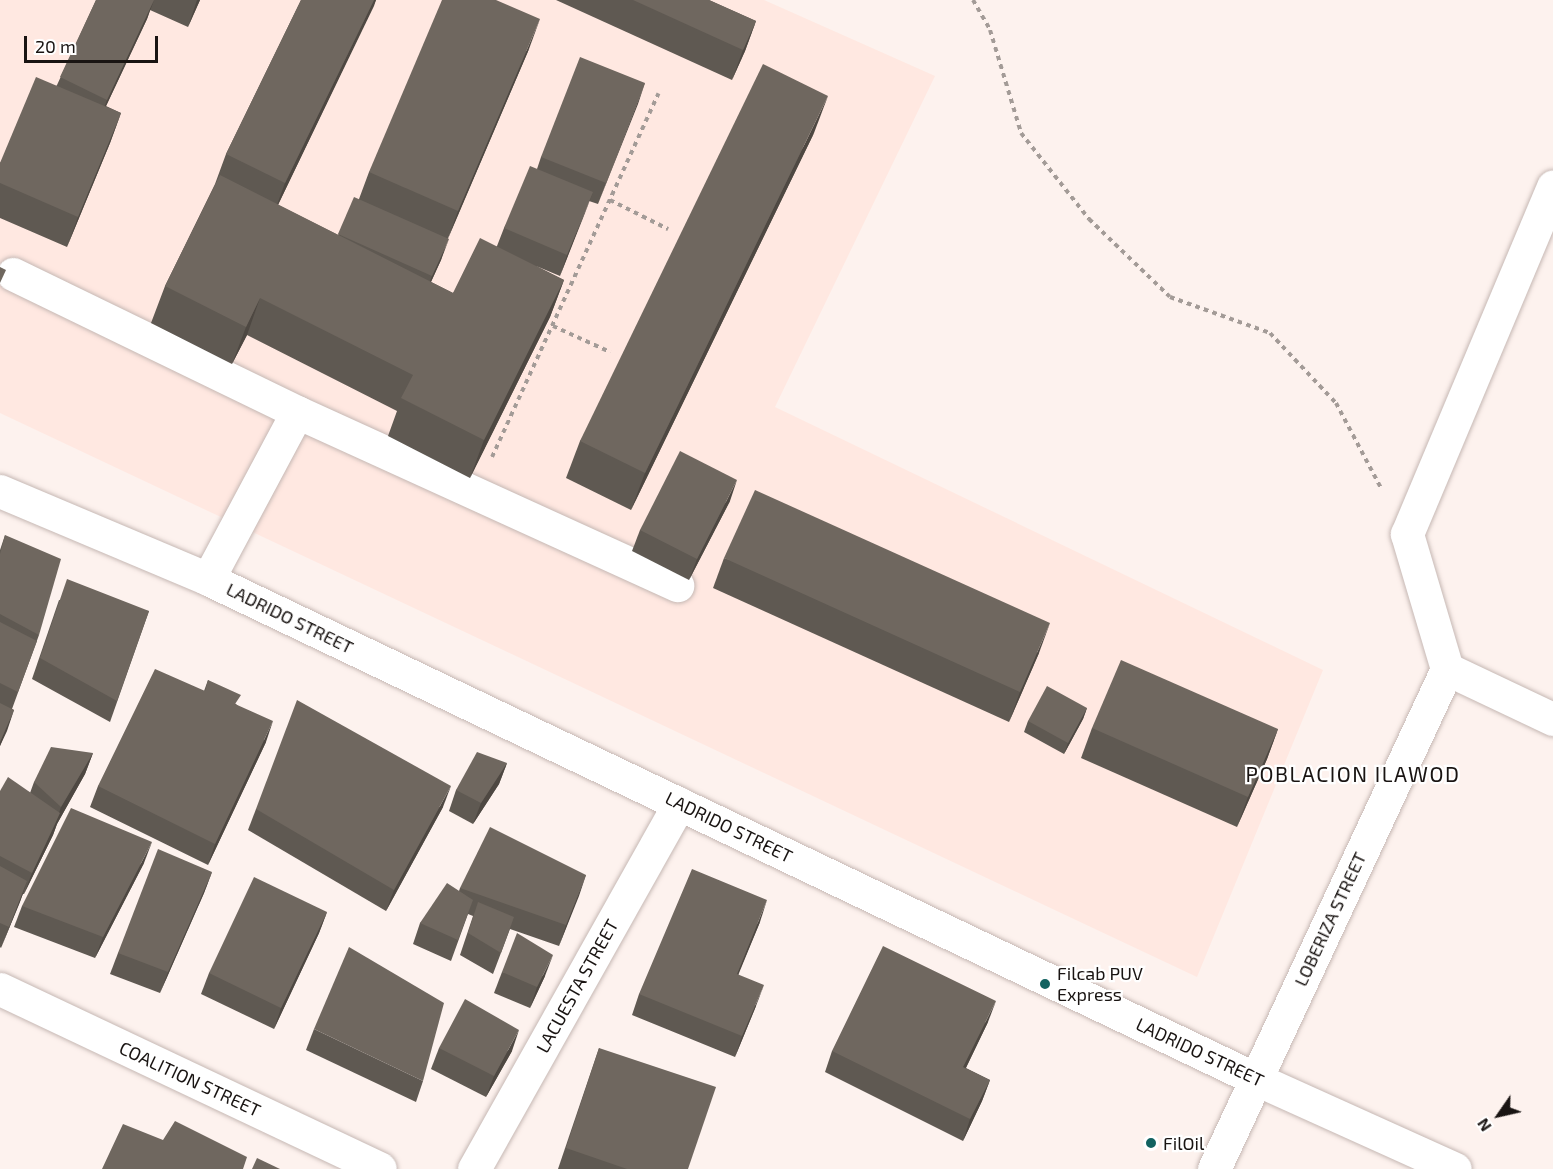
<!DOCTYPE html>
<html>
<head>
<meta charset="utf-8">
<style>
	body { margin:0 }
	#map { position:relative; width:1553px; height:1169px; overflow:hidden; background:#fdf2ee; font-family:"Exo 2",sans-serif }
	div>[style] { position:absolute }
	.built>* { inset:0; background:#ffe8e1 }
	.path>* { height:4px; margin-top:-2px; transform-origin:0; background:repeating-linear-gradient(90deg,#a39b97 0 4.5px,transparent 0 9px) }
	.roads { filter:drop-shadow(0 0 2px #c6b8b4) drop-shadow(0 0 2px #c6b8b4) }
	.minor>* { height:33px; margin:-16.5px; padding:0 16.5px; transform-origin:16.5px; border-radius:16.5px; background:#fff }
	.major>* { height:33px; margin:-16.5px; padding:0 16.5px; transform-origin:16.5px; border-radius:16.5px; background:#fff }
	.wall>* { inset:0; background:#5f5952 }
	.shaded-wall>* { inset:0; background:#4e4842 }
	.building>* { inset:0; background:#6f675f }
	.dots>* { width:16px; height:16px; translate:-50% -50%; box-sizing:border-box; border:3px solid #fff; border-radius:50% }
	span { translate:-50% -50%; white-space:nowrap; text-align:center; line-height:1.15; -webkit-text-stroke:4.5px #fff; paint-order:stroke }
	.street-label { font-size:18px; color:#191412 }
	.poi-label { font-size:18px; color:#191412 }
	.left { translate:0 -50%; text-align:left }
	.quarter-label { font-size:21px; color:#191412; letter-spacing:1.5px }
	.north { position:absolute; left:1469px; top:1085px; width:60px; height:60px; -webkit-text-stroke:4px #fff; paint-order:stroke; rotate:236deg; font-size:16px; font-weight:700; line-height:24px; text-align:center; color:#191412 }
	.north::after { content:''; display:block; margin:auto; width:21px; height:27px; background:#191412; clip-path:polygon(50% 0,100% 100%,50% 72%,0 100%) }
	.scale { position:absolute; left:24px; top:36px; width:134px; height:27px; box-sizing:border-box; border:3px solid #191412; border-top:0; padding-left:8px; font-size:18px; line-height:21px; white-space:nowrap; color:#191412; -webkit-text-stroke:4px #fff; paint-order:stroke }
</style>
</head>
<body>
<div id="map">
	<div class="built">
		<div style="clip-path:polygon(0 0,764px 0,935px 76px,775px 407px,1323px 670px,1197px 977px,0 413px)"></div>
	</div>
	<div class="path">
		<div style="left:973px;top:0;width:34px;rotate:60deg"></div>
		<div style="left:990px;top:30px;width:108px;rotate:73.2deg"></div>
		<div style="left:1021px;top:133px;width:110px;rotate:51.7deg"></div>
		<div style="left:1089px;top:219px;width:112px;rotate:43.9deg"></div>
		<div style="left:1170px;top:297px;width:106px;rotate:19.8deg"></div>
		<div style="left:1270px;top:333px;width:96px;rotate:46.7deg"></div>
		<div style="left:1336px;top:403px;width:96px;rotate:62.1deg"></div>
		<div style="left:610px;top:200px;width:65px;rotate:26.6deg"></div>
		<div style="left:553px;top:326px;width:63px;rotate:24.5deg"></div>
		<div style="left:492px;top:457px;width:400px;rotate:-65.4deg"></div>
	</div>
	<div class="roads">
		<div class="minor">
			<div style="left:13px;top:274px;width:316px;rotate:25.9deg"></div>
			<div style="left:297px;top:412px;width:418px;rotate:24.5deg"></div>
			<div style="left:208px;top:579px;width:189px;rotate:-61.9deg"></div>
			<div style="left:1447px;top:669px;width:141px;rotate:-106.5deg"></div>
			<div style="left:1407px;top:534px;width:377px;rotate:-67.2deg"></div>
			<div style="left:1447px;top:669px;width:117px;rotate:25.3deg"></div>
			<div style="left:0;top:989px;width:420px;rotate:25.3deg"></div>
			<div style="left:474px;top:1169px;width:419px;rotate:-60.7deg"></div>
			<div style="left:1214px;top:1169px;width:552px;rotate:-65.01deg"></div>
		</div>
		<div class="major">
			<div style="left:0;top:491px;width:226px;rotate:22.9deg"></div>
			<div style="left:208px;top:579px;width:1161px;rotate:25.51deg"></div>
			<div style="left:1256px;top:1079px;width:218px;rotate:24.3deg"></div>
		</div>
	</div>
	<div class="wall">
		<div style="clip-path:polygon(96px 0,200px 0,188px 27px,150px 10px,147px 19px,106px 106px,121px 113px,110px 143px,67px 247px,0 218px,0 163px,57px 85px)"></div>
		<div style="clip-path:polygon(301px 0,376px 0,278px 205px,338px 235px,359px 199px,369px 172px,529px 49px,448px 238px,441px 260px,431px 282px,453px 293px,497px 246px,504px 228px,537px 169px,541px 157px,645px 83px,598px 204px,589px 201px,560px 276px,536px 266px,564px 280px,550px 317px,470px 478px,388px 436px,397px 411px,247px 335px,232px 364px,151px 323px,165px 286px,215px 184px,226px 154px)"></div>
		<div style="clip-path:polygon(556px 0,709px 0,756px 21px,745px 51px,732px 80px)"></div>
		<div style="clip-path:polygon(814px 133px,631px 510px,566px 478px,580px 441px)"></div>
		<div style="clip-path:polygon(730px 501px,689px 580px,632px 551px,640px 530px)"></div>
		<div style="clip-path:polygon(5px 535px,39px 635px,12px 709px,14px 710px,0 746px,0 550px)"></div>
		<div style="clip-path:polygon(724px 558px,1039px 653px,1009px 722px,713px 588px)"></div>
		<div style="clip-path:polygon(59px 600px,149px 611px,110px 722px,32px 679px)"></div>
		<div style="clip-path:polygon(208px 680px,237px 705px,266px 742px,208px 865px,90px 807px,98px 786px,204px 691px)"></div>
		<div style="clip-path:polygon(1087px 708px,1083px 719px,1064px 754px,1024px 732px,1028px 721px)"></div>
		<div style="clip-path:polygon(1092px 728px,1278px 729px,1267px 759px,1237px 827px,1081px 758px)"></div>
		<div style="clip-path:polygon(93px 753px,85px 774px,57px 824px,53px 835px,24px 894px,23px 894px,1px 948px,0 947px,0 791px,30px 793px,34px 782px)"></div>
		<div style="clip-path:polygon(507px 763px,499px 784px,473px 824px,449px 811px,456px 790px)"></div>
		<div style="clip-path:polygon(443px 807px,386px 911px,248px 830px,256px 809px)"></div>
		<div style="clip-path:polygon(144px 863px,95px 958px,14px 927px,22px 906px)"></div>
		<div style="clip-path:polygon(212px 872px,204px 893px,160px 993px,110px 974px,118px 953px)"></div>
		<div style="clip-path:polygon(586px 875px,559px 946px,510px 929px,493px 974px,460px 955px,473px 916px,468px 914px,451px 961px,413px 944px,420px 923px,459px 891px,460px 888px)"></div>
		<div style="clip-path:polygon(327px 912px,319px 933px,274px 1029px,201px 994px,209px 973px)"></div>
		<div style="clip-path:polygon(760px 922px,738px 974px,756px 1006px,735px 1057px,632px 1015px,639px 994px)"></div>
		<div style="clip-path:polygon(502px 972px,545px 976px,530px 1008px,494px 993px)"></div>
		<div style="clip-path:polygon(988px 1022px,966px 1068px,990px 1080px,982px 1101px,963px 1141px,825px 1072px,832px 1051px)"></div>
		<div style="clip-path:polygon(314px 1029px,423px 1081px,416px 1102px,306px 1050px)"></div>
		<div style="clip-path:polygon(439px 1048px,512px 1051px,486px 1097px,431px 1069px)"></div>
		<div style="clip-path:polygon(599px 1048px,688px 1169px,558px 1169px)"></div>
	</div>
	<div class="shaded-wall">
		<div style="clip-path:polygon(154px 0,147px 19px,99px 121px,107px 100px)"></div>
		<div style="clip-path:polygon(197px 0,200px 0,188px 27px)"></div>
		<div style="clip-path:polygon(374px 0,376px 0,374px 6px,274px 213px,285px 183px)"></div>
		<div style="clip-path:polygon(540px 19px,529px 49px,447px 241px,458px 211px)"></div>
		<div style="clip-path:polygon(756px 21px,745px 51px,732px 80px,743px 50px)"></div>
		<div style="clip-path:polygon(645px 83px,638px 104px,598px 204px,606px 183px)"></div>
		<div style="clip-path:polygon(828px 96px,814px 133px,631px 510px,645px 473px)"></div>
		<div style="clip-path:polygon(121px 113px,110px 143px,67px 247px,78px 217px)"></div>
		<div style="clip-path:polygon(593px 192px,585px 213px,560px 276px,567px 255px)"></div>
		<div style="clip-path:polygon(449px 239px,441px 260px,424px 297px,432px 276px)"></div>
		<div style="clip-path:polygon(564px 280px,550px 317px,470px 478px,484px 440px)"></div>
		<div style="clip-path:polygon(260px 298px,247px 335px,232px 364px,246px 327px)"></div>
		<div style="clip-path:polygon(737px 480px,730px 501px,689px 580px,697px 559px)"></div>
		<div style="clip-path:polygon(1050px 623px,1039px 653px,1009px 722px,1020px 692px)"></div>
		<div style="clip-path:polygon(1087px 708px,1083px 719px,1064px 754px,1068px 743px)"></div>
		<div style="clip-path:polygon(14px 710px,7px 731px,0 746px,0 742px)"></div>
		<div style="clip-path:polygon(273px 721px,266px 742px,208px 865px,215px 844px)"></div>
		<div style="clip-path:polygon(1278px 729px,1267px 759px,1237px 827px,1248px 797px)"></div>
		<div style="clip-path:polygon(93px 753px,85px 774px,57px 824px,53px 835px,24px 894px,32px 873px,56px 822px,61px 807px)"></div>
		<div style="clip-path:polygon(507px 763px,499px 784px,473px 824px,481px 803px)"></div>
		<div style="clip-path:polygon(451px 786px,443px 807px,386px 911px,394px 890px)"></div>
		<div style="clip-path:polygon(152px 842px,144px 863px,95px 958px,103px 937px)"></div>
		<div style="clip-path:polygon(212px 872px,204px 893px,160px 993px,168px 972px)"></div>
		<div style="clip-path:polygon(586px 875px,579px 896px,559px 946px,566px 925px)"></div>
		<div style="clip-path:polygon(27px 881px,20px 902px,1px 948px,9px 927px)"></div>
		<div style="clip-path:polygon(767px 900px,760px 922px,730px 995px,737px 974px)"></div>
		<div style="clip-path:polygon(327px 912px,319px 933px,274px 1029px,281px 1008px)"></div>
		<div style="clip-path:polygon(553px 955px,545px 976px,530px 1008px,537px 987px)"></div>
		<div style="clip-path:polygon(764px 985px,756px 1006px,735px 1057px,742px 1036px)"></div>
		<div style="clip-path:polygon(996px 1001px,988px 1022px,956px 1088px,963px 1067px)"></div>
		<div style="clip-path:polygon(519px 1030px,512px 1051px,486px 1097px,494px 1076px)"></div>
		<div style="clip-path:polygon(990px 1080px,982px 1101px,963px 1141px,970px 1119px)"></div>
	</div>
	<div class="building">
		<div style="clip-path:polygon(96px 0,154px 0,107px 100px,60px 77px)"></div>
		<div style="clip-path:polygon(301px 0,374px 0,285px 183px,226px 154px)"></div>
		<div style="clip-path:polygon(442px 0,496px 0,540px 19px,458px 211px,369px 172px)"></div>
		<div style="clip-path:polygon(633px 0,709px 0,756px 21px,743px 50px)"></div>
		<div style="clip-path:polygon(580px 57px,645px 83px,606px 183px,541px 157px)"></div>
		<div style="clip-path:polygon(763px 64px,828px 96px,645px 473px,580px 441px)"></div>
		<div style="clip-path:polygon(36px 77px,121px 113px,78px 217px,0 183px,0 163px)"></div>
		<div style="clip-path:polygon(530px 166px,593px 192px,567px 255px,504px 228px)"></div>
		<div style="clip-path:polygon(220px 175px,453px 293px,480px 238px,564px 280px,484px 440px,401px 398px,413px 375px,260px 298px,246px 327px,165px 286px)"></div>
		<div style="clip-path:polygon(354px 197px,449px 239px,432px 276px,338px 234px)"></div>
		<div style="clip-path:polygon(0 267px,6px 270px,0 283px)"></div>
		<div style="clip-path:polygon(680px 451px,737px 480px,697px 559px,640px 530px)"></div>
		<div style="clip-path:polygon(755px 490px,1050px 623px,1020px 692px,724px 558px)"></div>
		<div style="clip-path:polygon(5px 535px,61px 559px,39px 635px,0 614px,0 554px)"></div>
		<div style="clip-path:polygon(67px 579px,149px 611px,117px 701px,40px 658px)"></div>
		<div style="clip-path:polygon(0 622px,37px 641px,18px 692px,0 683px)"></div>
		<div style="clip-path:polygon(1121px 660px,1278px 729px,1248px 797px,1092px 728px)"></div>
		<div style="clip-path:polygon(155px 669px,205px 691px,208px 680px,241px 695px,235px 704px,273px 721px,215px 844px,98px 786px)"></div>
		<div style="clip-path:polygon(1047px 686px,1087px 708px,1068px 743px,1028px 721px)"></div>
		<div style="clip-path:polygon(297px 700px,451px 786px,394px 890px,256px 809px)"></div>
		<div style="clip-path:polygon(0 703px,14px 710px,0 742px)"></div>
		<div style="clip-path:polygon(51px 747px,93px 753px,61px 807px,34px 782px)"></div>
		<div style="clip-path:polygon(477px 752px,507px 763px,481px 803px,456px 790px)"></div>
		<div style="clip-path:polygon(8px 777px,60px 813px,32px 873px,0 856px,0 791px)"></div>
		<div style="clip-path:polygon(71px 808px,152px 842px,103px 937px,22px 906px)"></div>
		<div style="clip-path:polygon(490px 827px,586px 875px,566px 925px,460px 888px)"></div>
		<div style="clip-path:polygon(158px 849px,212px 872px,168px 972px,118px 953px)"></div>
		<div style="clip-path:polygon(0 866px,27px 881px,9px 927px,0 923px)"></div>
		<div style="clip-path:polygon(692px 869px,767px 900px,737px 974px,764px 985px,742px 1036px,639px 994px)"></div>
		<div style="clip-path:polygon(254px 877px,327px 912px,281px 1008px,209px 973px)"></div>
		<div style="clip-path:polygon(447px 883px,473px 900px,458px 940px,420px 923px)"></div>
		<div style="clip-path:polygon(478px 902px,514px 917px,501px 953px,468px 933px)"></div>
		<div style="clip-path:polygon(517px 933px,553px 955px,537px 987px,502px 972px)"></div>
		<div style="clip-path:polygon(883px 946px,996px 1001px,963px 1067px,990px 1080px,970px 1119px,832px 1051px)"></div>
		<div style="clip-path:polygon(349px 947px,444px 1003px,423px 1081px,314px 1029px)"></div>
		<div style="clip-path:polygon(465px 999px,519px 1030px,494px 1076px,439px 1048px)"></div>
		<div style="clip-path:polygon(599px 1048px,716px 1087px,688px 1169px,627px 1169px,566px 1148px)"></div>
		<div style="clip-path:polygon(175px 1121px,247px 1157px,243px 1169px,102px 1169px,123px 1124px,163px 1140px)"></div>
		<div style="clip-path:polygon(257px 1158px,280px 1169px,252px 1169px)"></div>
	</div>
	<div class="dots">
		<div style="left:1045px;top:984px;background:#126260"></div>
		<div style="left:1151px;top:1143px;background:#126260"></div>
	</div>
	<div class="street-label">
		<span style="left:290px;top:618px;rotate:26deg">LADRIDO STREET</span>
		<span style="left:729px;top:827px;rotate:26deg">LADRIDO STREET</span>
		<span style="left:1330px;top:919px;rotate:-65deg">LOBERIZA STREET</span>
		<span style="left:577px;top:986px;rotate:-61deg">LACUESTA STREET</span>
		<span style="left:1200px;top:1052px;rotate:25deg">LADRIDO STREET</span>
		<span style="left:190px;top:1079px;rotate:25deg">COALITION STREET</span>
	</div>
	<div class="poi-label">
		<span class="left" style="left:1057px;top:984px">Filcab PUV<br>Express</span>
		<span class="left" style="left:1163px;top:1143px">FilOil</span>
	</div>
	<div class="quarter-label">
		<span style="left:1353px;top:774px">POBLACION ILAWOD</span>
	</div>
	<div class="north">N</div>
	<div class="scale">20 m</div>
</div>
</body>
</html>
